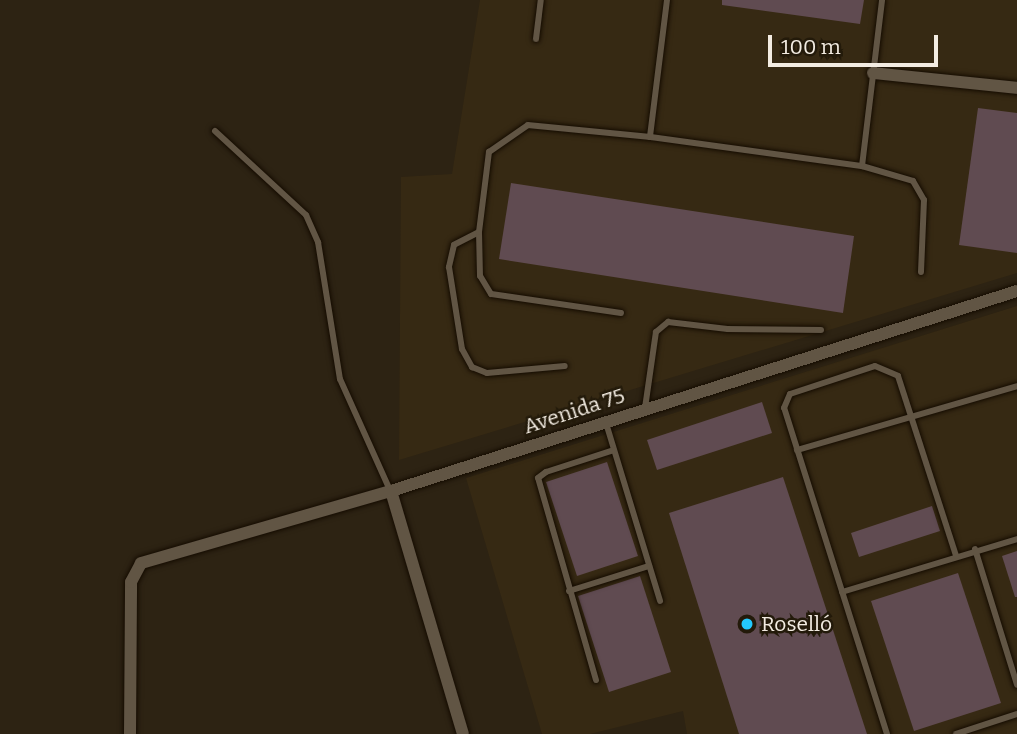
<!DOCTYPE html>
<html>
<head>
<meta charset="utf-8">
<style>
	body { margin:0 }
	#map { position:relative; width:1017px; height:734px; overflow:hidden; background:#2d2313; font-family:Bitter,serif }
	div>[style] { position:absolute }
	.built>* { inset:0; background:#362913 }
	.building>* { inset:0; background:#604b51 }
	.roads { filter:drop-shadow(0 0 2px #150c01) drop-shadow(0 0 2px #150c01) }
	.lane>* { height:6px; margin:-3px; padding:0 3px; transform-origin:3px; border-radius:3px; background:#615544 }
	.street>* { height:12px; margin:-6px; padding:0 6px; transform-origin:6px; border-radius:6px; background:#615544 }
	.dots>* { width:19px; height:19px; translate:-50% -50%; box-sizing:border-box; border:4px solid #231a0a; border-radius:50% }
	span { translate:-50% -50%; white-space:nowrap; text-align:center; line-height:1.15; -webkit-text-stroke:5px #231a0a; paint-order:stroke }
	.street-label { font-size:21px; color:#f3ece2 }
	.poi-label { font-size:21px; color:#f3ece2 }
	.left { translate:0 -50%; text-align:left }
	.scale { position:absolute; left:768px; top:35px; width:170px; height:32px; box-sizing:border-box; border:4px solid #f3ece2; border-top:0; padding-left:9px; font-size:21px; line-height:24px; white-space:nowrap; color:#f3ece2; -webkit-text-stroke:5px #231a0a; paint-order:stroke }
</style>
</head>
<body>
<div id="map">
	<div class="built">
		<div style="clip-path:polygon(480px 0,1017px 0,1017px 273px,399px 460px,401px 177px,452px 174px)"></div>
		<div style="clip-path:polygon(1017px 306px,1017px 734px,687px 734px,683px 711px,590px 734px,542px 734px,466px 478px)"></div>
	</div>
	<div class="building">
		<div style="clip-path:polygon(722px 0,864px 0,860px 24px,722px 5px)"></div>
		<div style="clip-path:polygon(978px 108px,1017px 113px,1017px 253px,959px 245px)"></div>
		<div style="clip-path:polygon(511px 183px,854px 236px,843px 313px,499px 259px)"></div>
		<div style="clip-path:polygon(762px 402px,772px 433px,657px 470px,647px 440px)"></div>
		<div style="clip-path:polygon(607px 462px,638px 556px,577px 576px,546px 482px)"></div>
		<div style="clip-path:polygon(783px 477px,867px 734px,739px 734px,669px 513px)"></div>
		<div style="clip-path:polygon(932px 506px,940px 531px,859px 557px,851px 533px)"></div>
		<div style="clip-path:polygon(1017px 551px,1017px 597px,1015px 597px,1002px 556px)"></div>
		<div style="clip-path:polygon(958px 573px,1001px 703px,914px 731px,871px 601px)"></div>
		<div style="clip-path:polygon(640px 576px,671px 672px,609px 692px,578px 596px)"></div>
	</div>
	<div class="roads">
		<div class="lane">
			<div style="left:667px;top:0;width:138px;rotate:97.1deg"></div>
			<div style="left:650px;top:137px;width:214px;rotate:7.8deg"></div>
			<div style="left:862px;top:166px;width:167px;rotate:-83.1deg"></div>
			<div style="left:536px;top:39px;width:39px;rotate:-83deg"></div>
			<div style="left:215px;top:131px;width:124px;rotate:42.7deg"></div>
			<div style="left:306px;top:215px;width:30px;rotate:66deg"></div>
			<div style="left:318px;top:242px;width:139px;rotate:80.9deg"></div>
			<div style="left:340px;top:379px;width:122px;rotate:65.8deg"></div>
			<div style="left:862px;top:166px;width:53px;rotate:16.4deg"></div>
			<div style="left:913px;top:181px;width:22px;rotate:60deg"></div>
			<div style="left:924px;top:200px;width:72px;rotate:92.4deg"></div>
			<div style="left:479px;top:232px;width:28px;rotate:153deg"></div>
			<div style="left:454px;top:245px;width:23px;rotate:103deg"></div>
			<div style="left:449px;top:267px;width:83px;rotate:81deg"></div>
			<div style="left:462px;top:349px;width:21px;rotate:61deg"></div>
			<div style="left:472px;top:367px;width:16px;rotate:22deg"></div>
			<div style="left:487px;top:373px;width:78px;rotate:-5.1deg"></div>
			<div style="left:621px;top:313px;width:131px;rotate:-171.7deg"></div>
			<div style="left:491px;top:294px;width:21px;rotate:-121deg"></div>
			<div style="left:480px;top:276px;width:44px;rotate:-91.3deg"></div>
			<div style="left:479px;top:232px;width:81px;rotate:-82.9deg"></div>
			<div style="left:489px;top:152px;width:47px;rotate:-34.7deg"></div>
			<div style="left:528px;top:125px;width:123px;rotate:5.6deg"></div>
			<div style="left:645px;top:408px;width:77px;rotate:-81.8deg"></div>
			<div style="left:656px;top:332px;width:16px;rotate:-40deg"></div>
			<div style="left:668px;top:322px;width:60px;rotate:6.7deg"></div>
			<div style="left:728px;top:329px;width:93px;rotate:0.6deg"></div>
			<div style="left:606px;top:423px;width:186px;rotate:73.1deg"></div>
			<div style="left:797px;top:450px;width:229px;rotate:-16.2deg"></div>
			<div style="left:975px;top:549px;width:142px;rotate:72.8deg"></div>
			<div style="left:569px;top:591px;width:84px;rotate:-17.4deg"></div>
			<div style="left:842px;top:592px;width:183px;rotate:-16.8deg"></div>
			<div style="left:596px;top:680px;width:210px;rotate:-106deg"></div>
			<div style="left:538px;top:478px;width:10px;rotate:-37deg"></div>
			<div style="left:546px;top:472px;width:71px;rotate:-17.9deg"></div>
			<div style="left:887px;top:734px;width:342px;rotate:-107.5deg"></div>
			<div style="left:784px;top:408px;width:15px;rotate:-67deg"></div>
			<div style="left:790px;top:394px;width:89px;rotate:-18.2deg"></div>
			<div style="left:875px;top:366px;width:25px;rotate:23deg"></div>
			<div style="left:898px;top:376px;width:189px;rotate:72.1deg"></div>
			<div style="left:956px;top:734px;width:64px;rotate:-18.2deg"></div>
		</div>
		<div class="street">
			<div style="left:873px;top:73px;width:145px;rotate:5.9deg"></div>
			<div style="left:391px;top:491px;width:253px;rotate:73.5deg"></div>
			<div style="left:130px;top:734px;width:152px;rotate:-89.6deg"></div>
			<div style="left:131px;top:582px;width:21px;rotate:-62deg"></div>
			<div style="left:141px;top:563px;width:260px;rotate:-16.1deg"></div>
			<div style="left:391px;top:491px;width:657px;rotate:-17.72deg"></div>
		</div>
	</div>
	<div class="dots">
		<div style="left:747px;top:624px;background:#23c9fe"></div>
	</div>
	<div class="street-label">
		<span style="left:574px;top:411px;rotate:-18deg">Avenida 75</span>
	</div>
	<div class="poi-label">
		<span class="left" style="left:761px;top:624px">Roselló</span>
	</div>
	<div class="scale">100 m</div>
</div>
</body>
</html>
